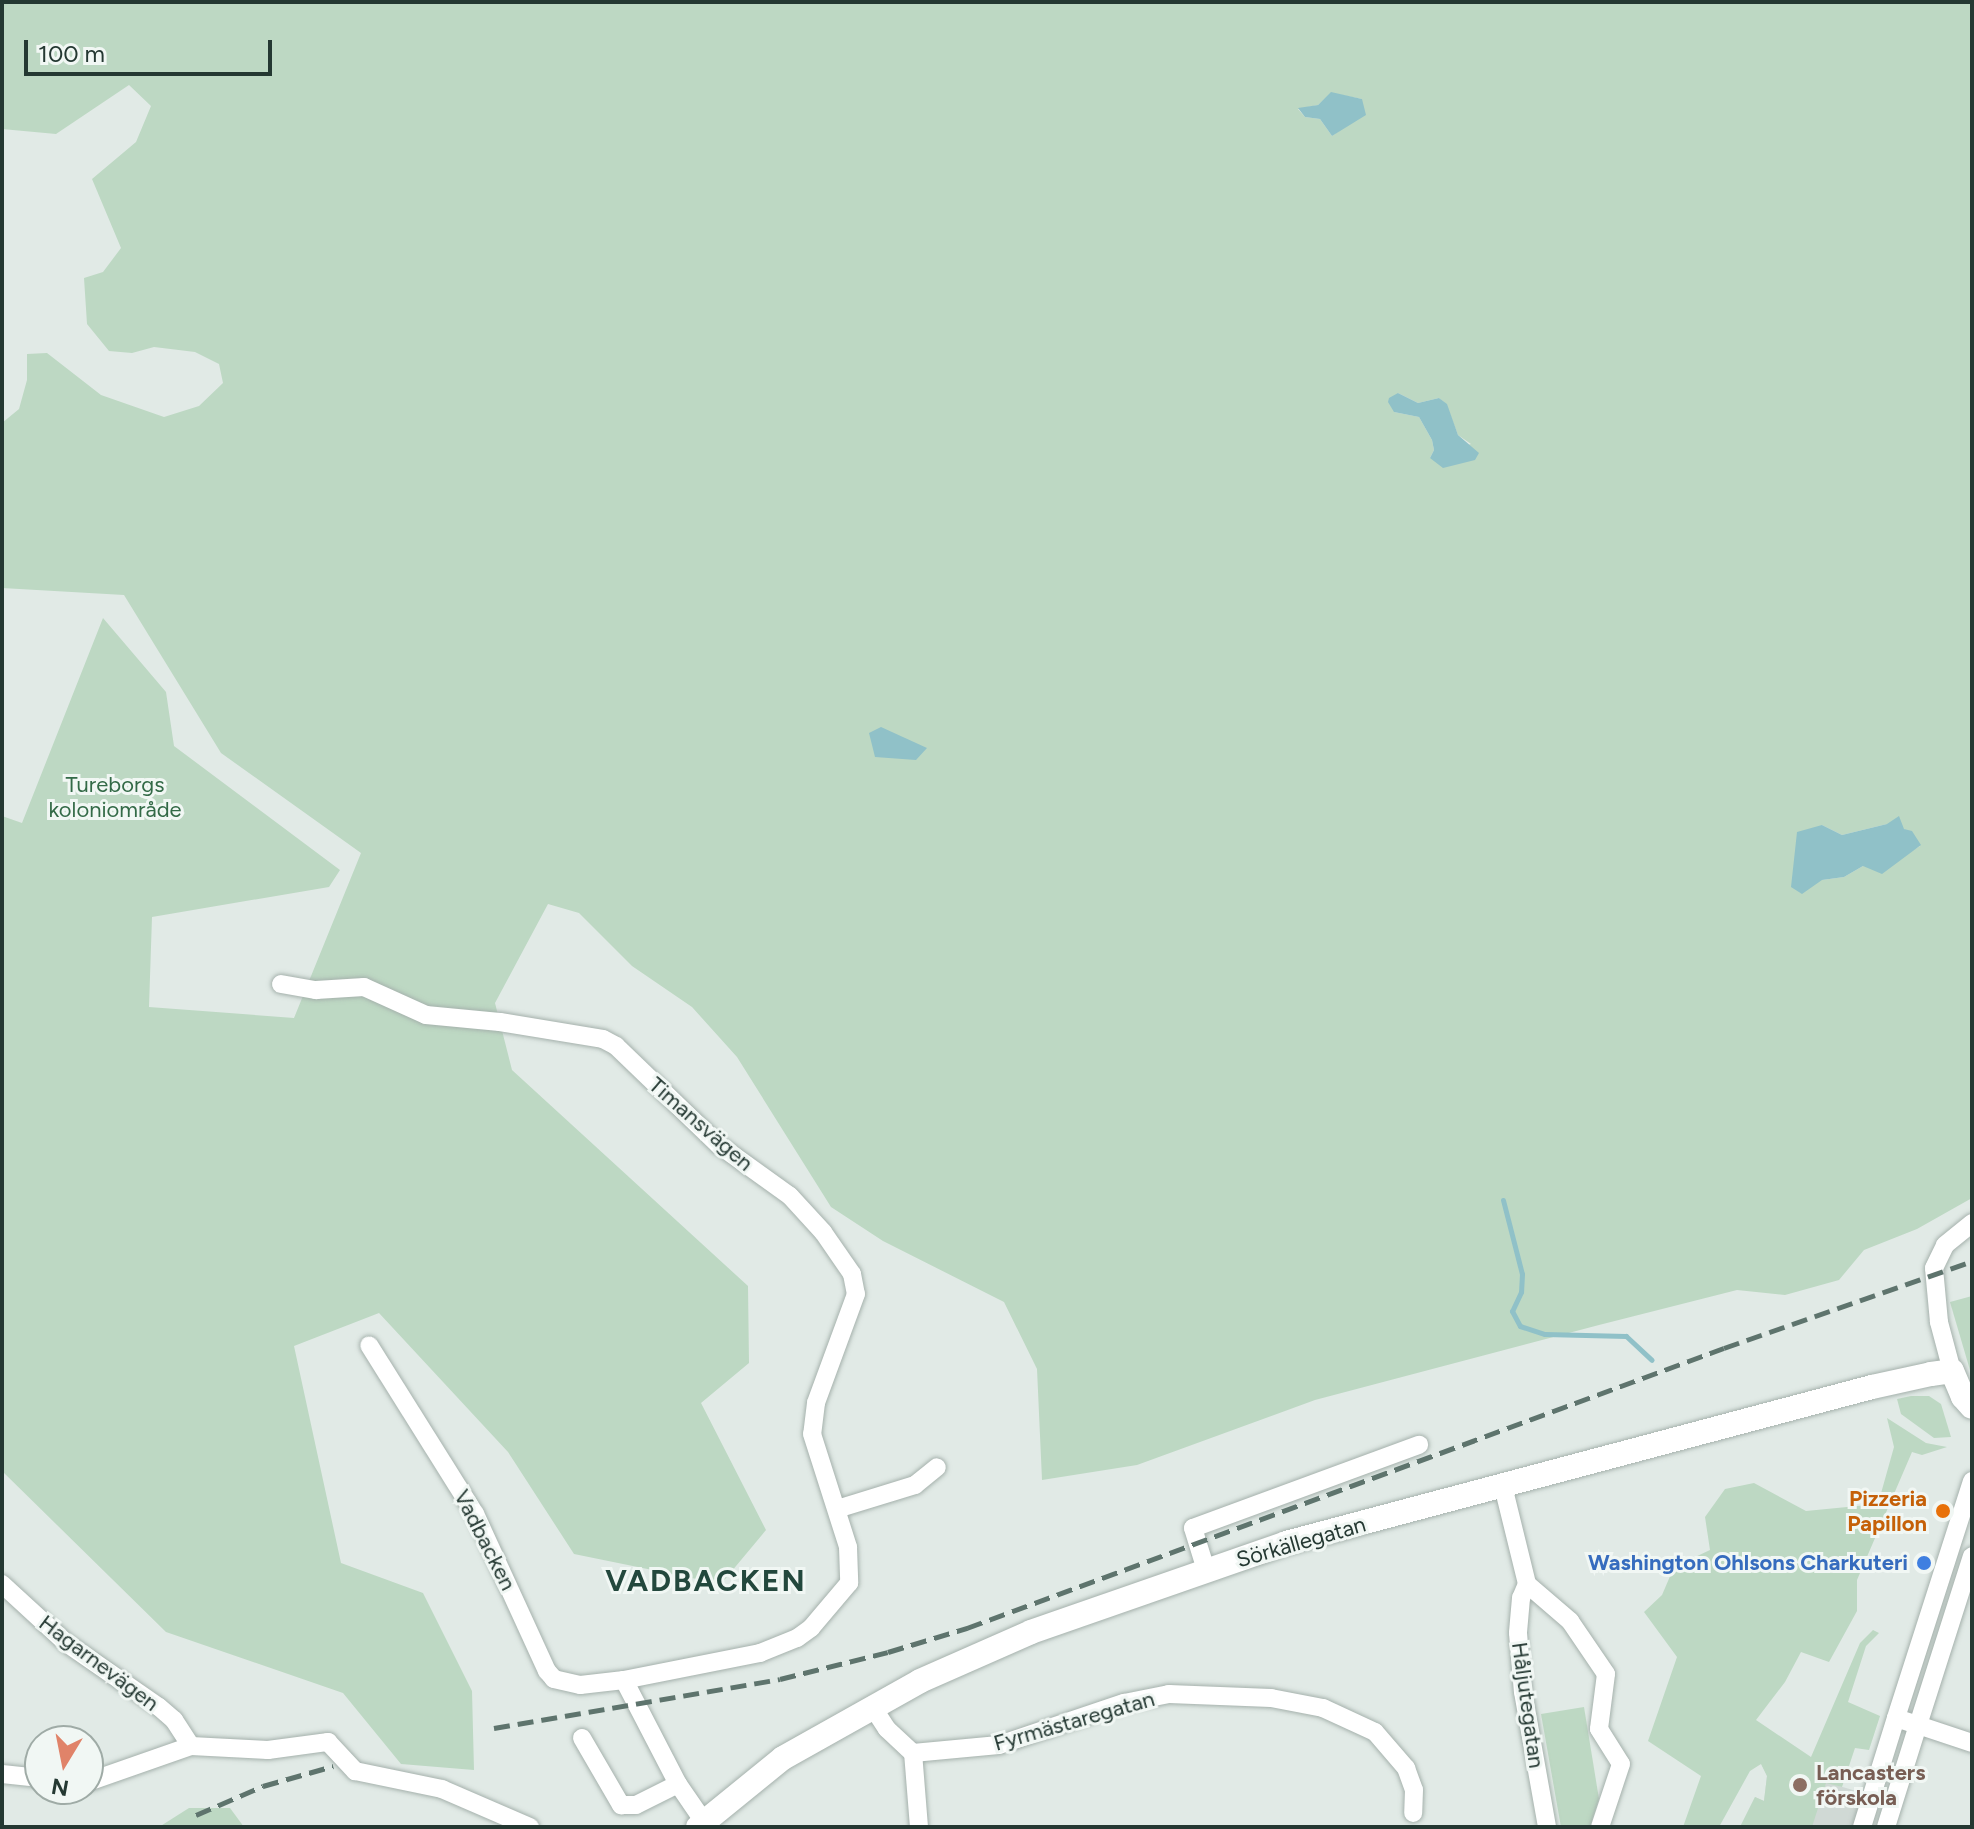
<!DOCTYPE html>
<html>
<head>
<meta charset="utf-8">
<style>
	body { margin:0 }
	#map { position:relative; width:1974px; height:1829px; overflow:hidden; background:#e1eae6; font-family:Figtree,sans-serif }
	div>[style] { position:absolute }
	.built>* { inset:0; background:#d0d9d5 }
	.green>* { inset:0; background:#bdd8c3 }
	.water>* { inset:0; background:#90c1c8 }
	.stream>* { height:5px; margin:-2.5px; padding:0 2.5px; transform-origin:2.5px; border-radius:2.5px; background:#90c1c8 }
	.roads { filter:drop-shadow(0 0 2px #a5b1ac) drop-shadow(0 0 2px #a5b1ac) }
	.minor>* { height:18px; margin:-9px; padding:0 9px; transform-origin:9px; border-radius:9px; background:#fff }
	.tertiary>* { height:24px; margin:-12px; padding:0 12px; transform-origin:12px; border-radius:12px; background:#fff }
	.rail>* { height:5px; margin-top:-2.5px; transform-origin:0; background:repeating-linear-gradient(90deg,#5e746d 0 16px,transparent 0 24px) }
	.dots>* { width:22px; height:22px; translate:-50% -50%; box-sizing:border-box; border:4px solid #f1f7f4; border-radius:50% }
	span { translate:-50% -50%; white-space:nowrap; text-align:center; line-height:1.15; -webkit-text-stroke:6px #f1f7f4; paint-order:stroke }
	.park-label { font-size:22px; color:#336a47 }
	.street-label { font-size:22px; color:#243832 }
	.food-label { font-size:22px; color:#c56008; font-weight:700 }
	.right { translate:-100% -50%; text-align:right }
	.shop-label { font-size:22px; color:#366cbe; font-weight:700 }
	.education-label { font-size:22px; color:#785e54; font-weight:700 }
	.left { translate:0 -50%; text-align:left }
	.district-label { font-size:30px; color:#23483d; font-weight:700; letter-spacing:2px }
	.frame { position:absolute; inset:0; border:4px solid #243832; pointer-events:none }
	.north { position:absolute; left:24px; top:1725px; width:80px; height:80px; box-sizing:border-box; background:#f1f7f4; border:2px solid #9faba6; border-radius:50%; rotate:190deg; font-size:22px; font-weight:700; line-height:32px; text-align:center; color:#243832 }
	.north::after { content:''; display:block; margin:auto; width:28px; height:36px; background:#e08369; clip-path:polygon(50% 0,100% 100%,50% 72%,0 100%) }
	.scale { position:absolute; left:24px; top:40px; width:248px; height:36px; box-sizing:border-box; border:4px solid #243832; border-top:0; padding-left:10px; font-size:24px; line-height:28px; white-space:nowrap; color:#243832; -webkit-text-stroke:6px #f1f7f4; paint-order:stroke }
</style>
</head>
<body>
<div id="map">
	<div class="built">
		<div style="clip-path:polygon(1761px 1763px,1863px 1793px,1853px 1827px,1740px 1827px,1755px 1797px,1764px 1801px,1767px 1776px)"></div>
	</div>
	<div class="green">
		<div style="clip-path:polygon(evenodd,2px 2px,1972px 2px,1972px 1198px,1917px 1229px,1864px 1250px,1839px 1280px,1785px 1295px,1737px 1290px,1599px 1325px,1315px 1400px,1137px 1465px,1042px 1480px,1037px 1369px,1004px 1302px,883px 1241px,831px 1207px,737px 1057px,692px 1007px,632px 966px,579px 913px,548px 904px,495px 1003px,512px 1070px,748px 1286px,749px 1363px,701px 1403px,766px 1530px,721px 1584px,574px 1554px,508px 1452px,379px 1313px,294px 1346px,341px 1563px,423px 1593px,472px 1691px,474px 1770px,401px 1764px,343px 1693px,166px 1632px,2px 1471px,2px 816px,22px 823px,103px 618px,166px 692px,174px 746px,340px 870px,329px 887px,152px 917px,149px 1007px,294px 1018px,361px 853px,221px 753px,124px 595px,2px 588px,2px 423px,19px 409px,27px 380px,27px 354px,47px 353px,101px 395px,164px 417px,199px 406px,223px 383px,219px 364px,195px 352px,154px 347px,132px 353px,109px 351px,87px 324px,84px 278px,103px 272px,121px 248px,92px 179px,136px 142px,151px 106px,129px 85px,56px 134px,2px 129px,2px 2px,1331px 93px,1362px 99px,1353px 121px,1332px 136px,1320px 119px,1305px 117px,1298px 109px,1318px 105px,1331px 93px,2px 2px,1398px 393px,1418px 403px,1439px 398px,1446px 404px,1458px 435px,1471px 444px,1430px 458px,1434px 450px,1432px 440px,1419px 417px,1394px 412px,1398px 393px,2px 2px,1887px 824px,1904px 829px,1920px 846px,1903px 856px,1863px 866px,1844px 877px,1822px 880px,1822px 825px,1842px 835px,1887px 824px)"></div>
		<div style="clip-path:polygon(1972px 1296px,1972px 1377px,1950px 1302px)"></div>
		<div style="clip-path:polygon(1911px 1396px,1929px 1396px,1941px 1404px,1951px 1437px,1934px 1438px,1901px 1414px,1897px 1399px)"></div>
		<div style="clip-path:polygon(1887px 1418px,1926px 1443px,1947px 1447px,1922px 1455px,1912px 1452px,1857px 1580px,1857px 1611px,1829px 1662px,1801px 1652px,1785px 1682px,1756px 1720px,1811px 1757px,1860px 1643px,1873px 1630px,1879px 1633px,1866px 1646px,1848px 1702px,1880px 1716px,1869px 1750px,1855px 1748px,1842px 1787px,1826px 1783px,1812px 1827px,1740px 1827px,1755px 1797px,1764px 1801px,1767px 1776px,1761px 1764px,1750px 1771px,1719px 1827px,1683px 1827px,1701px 1776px,1648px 1741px,1677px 1657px,1644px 1612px,1662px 1595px,1674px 1567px,1710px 1550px,1705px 1517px,1725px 1489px,1754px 1483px,1806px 1511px,1878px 1504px,1894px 1447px)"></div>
		<div style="clip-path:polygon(1584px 1707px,1599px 1799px,1590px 1827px,1561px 1827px,1541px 1714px)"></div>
		<div style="clip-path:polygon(189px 1808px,230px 1808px,244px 1827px,159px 1827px)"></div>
	</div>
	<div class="water">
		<div style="clip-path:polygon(1331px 92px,1362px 99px,1366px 115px,1332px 136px,1320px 119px,1305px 117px,1298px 108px,1318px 105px)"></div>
		<div style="clip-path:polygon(1398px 393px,1418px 403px,1439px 398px,1447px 404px,1458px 435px,1479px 453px,1475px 460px,1443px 468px,1430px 458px,1434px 450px,1432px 440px,1419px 417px,1394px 412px,1388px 402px,1389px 398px)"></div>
		<div style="clip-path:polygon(881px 727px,927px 748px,916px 760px,875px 757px,869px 733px)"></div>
		<div style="clip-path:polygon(1899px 816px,1904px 829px,1912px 831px,1921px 845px,1882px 874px,1863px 866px,1844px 877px,1822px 880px,1802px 894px,1791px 887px,1797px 832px,1822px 825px,1842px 835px,1887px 824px)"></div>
	</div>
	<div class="stream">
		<div style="left:1503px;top:1200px;width:76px;rotate:75.6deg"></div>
		<div style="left:1522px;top:1274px;width:18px;rotate:93deg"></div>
		<div style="left:1521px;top:1292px;width:21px;rotate:115deg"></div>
		<div style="left:1512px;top:1311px;width:17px;rotate:62deg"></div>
		<div style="left:1520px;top:1326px;width:26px;rotate:18deg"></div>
		<div style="left:1545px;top:1334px;width:81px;rotate:1.4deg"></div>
		<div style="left:1626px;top:1336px;width:35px;rotate:43deg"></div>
	</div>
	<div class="roads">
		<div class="minor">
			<div style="left:281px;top:984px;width:36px;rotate:10deg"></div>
			<div style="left:316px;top:990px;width:48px;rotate:-3.6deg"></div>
			<div style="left:364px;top:987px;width:68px;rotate:24.3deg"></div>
			<div style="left:426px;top:1015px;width:74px;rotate:5.4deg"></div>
			<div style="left:500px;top:1022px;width:104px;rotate:9.4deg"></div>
			<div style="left:603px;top:1039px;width:15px;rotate:28deg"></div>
			<div style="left:616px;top:1046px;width:143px;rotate:43.9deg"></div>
			<div style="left:719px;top:1145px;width:87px;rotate:35.7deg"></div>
			<div style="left:790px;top:1196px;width:49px;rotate:47.5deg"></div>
			<div style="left:823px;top:1232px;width:51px;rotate:55.4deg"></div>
			<div style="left:852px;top:1274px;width:20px;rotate:79deg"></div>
			<div style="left:856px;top:1294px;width:116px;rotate:110.2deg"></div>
			<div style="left:816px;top:1403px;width:31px;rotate:97deg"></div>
			<div style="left:812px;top:1434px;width:119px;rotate:72.3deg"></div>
			<div style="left:848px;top:1547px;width:36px;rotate:88deg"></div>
			<div style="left:849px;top:1583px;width:59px;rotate:130.2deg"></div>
			<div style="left:811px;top:1628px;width:17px;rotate:144deg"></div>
			<div style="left:797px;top:1638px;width:40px;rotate:158deg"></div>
			<div style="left:760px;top:1653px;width:139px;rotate:168.8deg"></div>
			<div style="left:624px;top:1680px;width:44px;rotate:173.5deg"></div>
			<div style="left:580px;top:1685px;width:27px;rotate:-167deg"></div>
			<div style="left:554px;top:1679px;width:11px;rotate:-131deg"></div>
			<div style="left:547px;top:1671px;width:173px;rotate:-114.6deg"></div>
			<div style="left:475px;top:1514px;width:199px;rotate:-122.1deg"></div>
			<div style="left:1952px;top:1371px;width:51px;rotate:-104.9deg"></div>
			<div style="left:1939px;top:1322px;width:54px;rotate:-95.3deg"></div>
			<div style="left:1934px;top:1268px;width:25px;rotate:-64deg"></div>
			<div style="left:1945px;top:1245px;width:35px;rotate:-39deg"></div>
			<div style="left:1972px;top:1481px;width:249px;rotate:107.8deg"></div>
			<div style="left:1896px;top:1718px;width:23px;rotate:18deg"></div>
			<div style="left:1918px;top:1725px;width:177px;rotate:-72.3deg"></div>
			<div style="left:1503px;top:1486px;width:101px;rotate:76.2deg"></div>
			<div style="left:1527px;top:1584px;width:57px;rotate:40.7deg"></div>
			<div style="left:1570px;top:1621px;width:64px;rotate:55.8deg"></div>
			<div style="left:1606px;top:1674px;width:55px;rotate:97.3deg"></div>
			<div style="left:1599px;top:1729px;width:41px;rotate:57.8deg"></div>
			<div style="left:1621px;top:1764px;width:66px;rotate:108.4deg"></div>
			<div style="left:837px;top:1509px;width:82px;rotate:-17.1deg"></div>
			<div style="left:915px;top:1485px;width:28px;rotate:-39deg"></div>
			<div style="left:1206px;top:1570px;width:44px;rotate:-107.2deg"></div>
			<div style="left:1193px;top:1528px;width:241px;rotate:-20.2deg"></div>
			<div style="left:2px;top:1584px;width:86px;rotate:42.6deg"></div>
			<div style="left:65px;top:1642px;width:114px;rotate:34.7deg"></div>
			<div style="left:159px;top:1707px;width:20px;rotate:41deg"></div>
			<div style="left:174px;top:1720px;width:31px;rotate:57deg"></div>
			<div style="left:1527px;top:1584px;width:15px;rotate:113deg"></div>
			<div style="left:1521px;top:1598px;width:35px;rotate:95deg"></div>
			<div style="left:1518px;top:1633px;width:59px;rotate:85.2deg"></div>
			<div style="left:1523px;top:1692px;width:137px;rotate:79.9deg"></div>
			<div style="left:624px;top:1680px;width:117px;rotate:62.6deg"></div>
			<div style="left:678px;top:1784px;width:46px;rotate:55.6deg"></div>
			<div style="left:872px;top:1706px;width:27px;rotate:57deg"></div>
			<div style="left:887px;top:1729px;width:35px;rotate:43deg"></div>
			<div style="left:582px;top:1738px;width:78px;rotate:59.8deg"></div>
			<div style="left:621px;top:1805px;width:15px"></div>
			<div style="left:636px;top:1805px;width:47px;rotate:-26.6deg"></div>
			<div style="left:2px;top:1774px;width:38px;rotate:6deg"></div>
			<div style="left:88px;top:1782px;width:109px;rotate:-19.3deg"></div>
			<div style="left:191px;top:1746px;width:77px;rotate:3deg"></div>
			<div style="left:268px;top:1750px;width:61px;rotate:-7.6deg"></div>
			<div style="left:328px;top:1742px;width:40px;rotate:47deg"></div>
			<div style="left:355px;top:1771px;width:89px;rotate:11.7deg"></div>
			<div style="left:442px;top:1789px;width:96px;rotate:23.4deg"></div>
			<div style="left:919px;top:1827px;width:74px;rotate:-94.6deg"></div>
			<div style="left:913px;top:1753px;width:86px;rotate:-5.3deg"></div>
			<div style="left:999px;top:1745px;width:132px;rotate:-18.6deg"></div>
			<div style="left:1124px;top:1703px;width:46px;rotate:-11.3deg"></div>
			<div style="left:1169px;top:1694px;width:102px;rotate:2.2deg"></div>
			<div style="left:1271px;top:1698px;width:53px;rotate:10.9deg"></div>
			<div style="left:1323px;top:1708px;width:57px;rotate:24.8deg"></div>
			<div style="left:1375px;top:1732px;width:48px;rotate:49.3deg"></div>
			<div style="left:1406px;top:1768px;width:23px;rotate:70deg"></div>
			<div style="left:1414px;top:1790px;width:23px;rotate:92deg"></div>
			<div style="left:1862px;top:1827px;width:114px;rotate:-72.7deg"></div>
			<div style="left:1886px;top:1827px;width:107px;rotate:-72.6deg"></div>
			<div style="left:1918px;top:1725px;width:57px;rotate:18.4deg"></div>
		</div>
		<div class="tertiary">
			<div style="left:698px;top:1827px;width:109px;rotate:-39.1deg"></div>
			<div style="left:783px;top:1758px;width:157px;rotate:-29.3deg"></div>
			<div style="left:920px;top:1681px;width:121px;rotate:-23.8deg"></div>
			<div style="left:1031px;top:1632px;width:270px;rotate:-19.2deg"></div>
			<div style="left:1286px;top:1543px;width:606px;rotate:-14.91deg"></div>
			<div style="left:1872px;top:1387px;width:60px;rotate:-12.4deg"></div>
			<div style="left:1931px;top:1374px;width:21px;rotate:-8deg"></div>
			<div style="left:1952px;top:1371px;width:28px;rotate:67deg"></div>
			<div style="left:1963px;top:1397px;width:13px;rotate:48deg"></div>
		</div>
	</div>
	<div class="rail">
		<div style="left:494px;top:1728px;width:290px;rotate:-9.7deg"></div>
		<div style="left:780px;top:1679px;width:111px;rotate:-14deg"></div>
		<div style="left:888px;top:1652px;width:83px;rotate:-16.9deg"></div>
		<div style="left:967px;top:1628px;width:807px;rotate:-20.3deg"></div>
		<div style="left:1724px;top:1348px;width:263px;rotate:-19.3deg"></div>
		<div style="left:196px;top:1815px;width:73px;rotate:-23.4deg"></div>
		<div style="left:263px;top:1786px;width:73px;rotate:-15.9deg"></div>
	</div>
	<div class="dots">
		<div style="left:1943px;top:1511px;background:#e8710a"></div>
		<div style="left:1924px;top:1563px;background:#3f7fe0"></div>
		<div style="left:1800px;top:1785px;background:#8d6e63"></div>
	</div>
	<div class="park-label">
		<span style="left:115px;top:797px">Tureborgs<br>koloniområde</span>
	</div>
	<div class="street-label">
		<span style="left:701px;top:1124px;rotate:41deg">Timansvägen</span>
		<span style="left:485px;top:1540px;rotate:63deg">Vadbacken</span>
		<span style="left:1301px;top:1542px;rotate:-16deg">Sörkällegatan</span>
		<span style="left:99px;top:1663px;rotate:37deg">Hagarnevägen</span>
		<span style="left:1528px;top:1705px;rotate:82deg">Håljutegatan</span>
		<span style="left:1074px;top:1721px;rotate:-16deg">Fyrmästaregatan</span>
	</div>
	<div class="food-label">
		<span class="right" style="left:1927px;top:1511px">Pizzeria<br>Papillon</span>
	</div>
	<div class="shop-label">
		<span class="right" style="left:1908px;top:1563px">Washington Ohlsons Charkuteri</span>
	</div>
	<div class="education-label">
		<span class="left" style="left:1816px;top:1785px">Lancasters<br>förskola</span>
	</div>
	<div class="district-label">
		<span style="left:706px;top:1581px">VADBACKEN</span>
	</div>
	<div class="frame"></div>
	<div class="north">N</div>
	<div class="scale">100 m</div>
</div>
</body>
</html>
